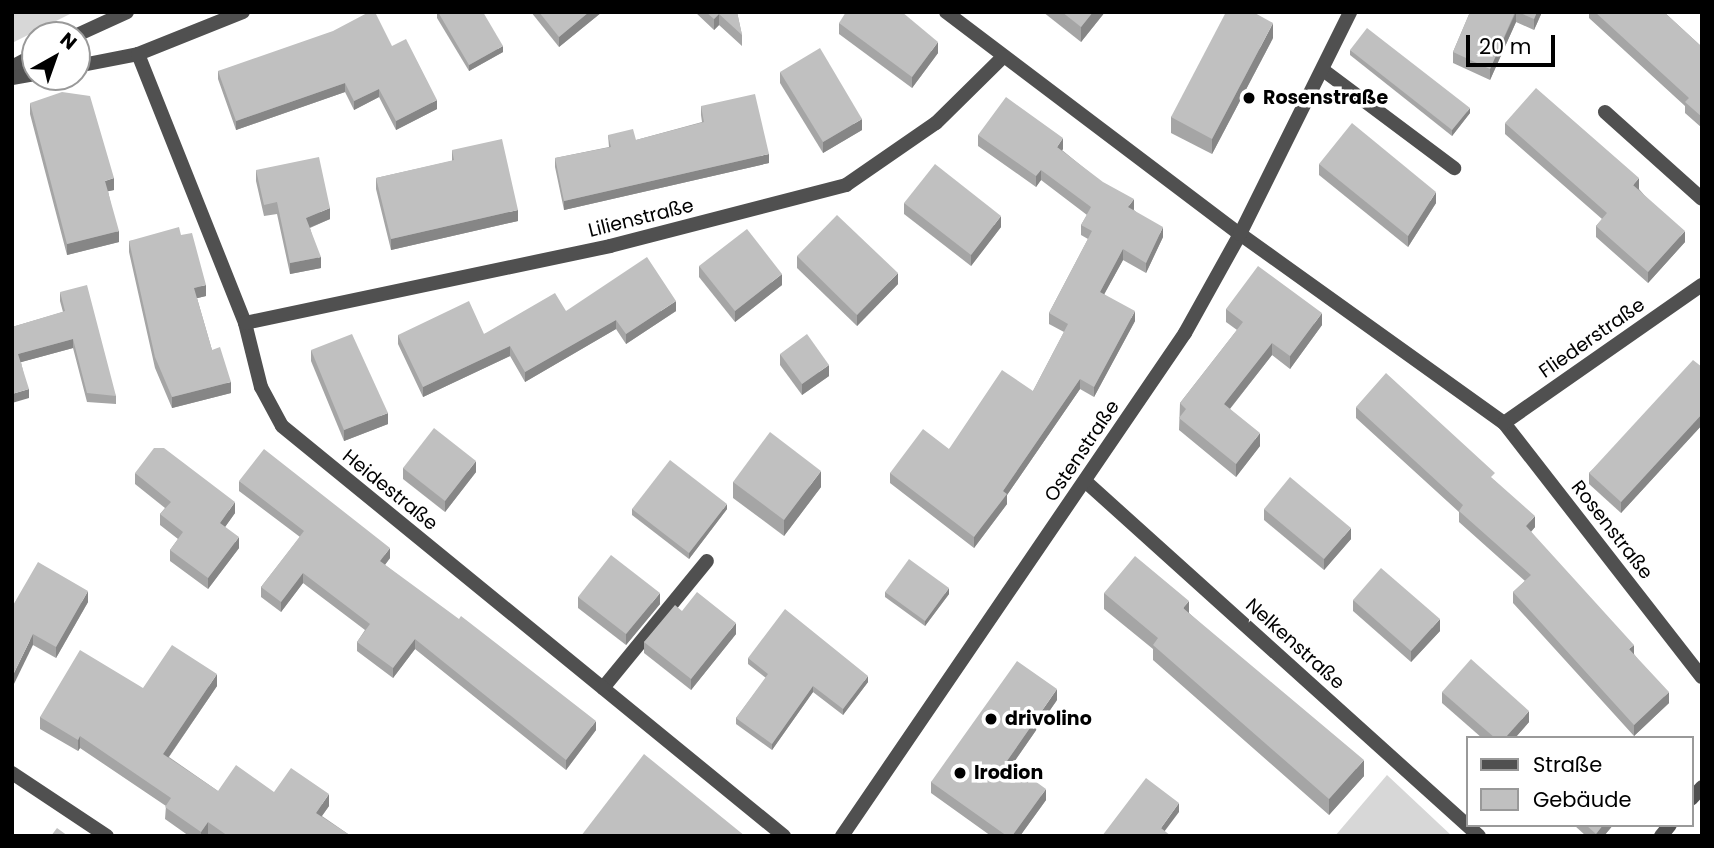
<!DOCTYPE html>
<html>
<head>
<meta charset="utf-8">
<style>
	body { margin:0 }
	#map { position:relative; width:1714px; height:848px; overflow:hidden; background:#fff; font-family:Poppins,sans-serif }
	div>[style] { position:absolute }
	.green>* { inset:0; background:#d7d7d7 }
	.service>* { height:14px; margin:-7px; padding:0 7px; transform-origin:7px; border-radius:7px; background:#505050 }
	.minor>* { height:14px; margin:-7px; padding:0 7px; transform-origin:7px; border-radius:7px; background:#505050 }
	.wall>* { inset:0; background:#a5a5a5 }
	.shaded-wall>* { inset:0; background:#868686 }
	.building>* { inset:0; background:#c0c0c0 }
	.dots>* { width:19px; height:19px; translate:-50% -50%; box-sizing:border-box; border:4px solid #fff; border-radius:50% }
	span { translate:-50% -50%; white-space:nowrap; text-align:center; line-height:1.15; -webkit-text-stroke:7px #fff; paint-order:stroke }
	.poi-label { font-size:19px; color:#000; font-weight:700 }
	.left { translate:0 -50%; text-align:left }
	.street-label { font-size:19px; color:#000 }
	.frame { position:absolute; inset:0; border:14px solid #000; pointer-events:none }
	.legend { position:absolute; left:1466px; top:736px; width:228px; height:91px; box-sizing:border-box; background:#fff; border:2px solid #999; margin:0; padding:9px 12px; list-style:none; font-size:21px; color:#000 }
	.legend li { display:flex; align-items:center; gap:14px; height:35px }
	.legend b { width:35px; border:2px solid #999 }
	.north { position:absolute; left:21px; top:21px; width:70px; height:70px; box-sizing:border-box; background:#fff; border:2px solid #999; border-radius:50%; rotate:40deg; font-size:19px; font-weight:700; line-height:28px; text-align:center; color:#000 }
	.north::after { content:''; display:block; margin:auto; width:24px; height:32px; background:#000; clip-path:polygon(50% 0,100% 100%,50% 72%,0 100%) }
	.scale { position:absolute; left:1466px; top:35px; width:89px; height:32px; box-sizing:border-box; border:4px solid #000; border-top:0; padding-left:9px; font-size:21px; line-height:24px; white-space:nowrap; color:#000; -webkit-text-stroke:5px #fff; paint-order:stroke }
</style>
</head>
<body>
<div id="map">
	<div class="green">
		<div style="clip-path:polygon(12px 12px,74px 12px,12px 43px)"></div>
		<div style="clip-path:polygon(1387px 775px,1452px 836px,1335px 836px)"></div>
	</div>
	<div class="service">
		<div style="left:1323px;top:70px;width:164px;rotate:36.8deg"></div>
		<div style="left:1605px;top:112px;width:130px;rotate:41.9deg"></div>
		<div style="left:603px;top:688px;width:164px;rotate:-50.7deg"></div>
	</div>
	<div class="minor">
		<div style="left:946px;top:12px;width:368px;rotate:37.1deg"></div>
		<div style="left:1240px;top:234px;width:325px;rotate:35.6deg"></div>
		<div style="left:1504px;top:423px;width:322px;rotate:52.1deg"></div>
		<div style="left:77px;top:35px;width:55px;rotate:-24.7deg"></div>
		<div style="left:138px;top:54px;width:289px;rotate:68.3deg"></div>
		<div style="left:245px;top:323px;width:66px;rotate:76deg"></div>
		<div style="left:261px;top:387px;width:44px;rotate:61.7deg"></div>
		<div style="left:282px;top:426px;width:648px;rotate:39.24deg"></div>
		<div style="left:77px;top:66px;width:62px;rotate:-11.1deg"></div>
		<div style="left:138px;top:54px;width:113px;rotate:-21.8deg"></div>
		<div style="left:12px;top:67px;width:26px;rotate:-28deg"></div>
		<div style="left:12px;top:78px;width:23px;rotate:-10deg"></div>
		<div style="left:245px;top:323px;width:373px;rotate:-11.9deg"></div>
		<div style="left:610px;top:246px;width:244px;rotate:-14.5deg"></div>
		<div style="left:846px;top:185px;width:109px;rotate:-34.6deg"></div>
		<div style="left:936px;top:123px;width:94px;rotate:-44.6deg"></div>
		<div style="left:1504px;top:423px;width:241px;rotate:-34.9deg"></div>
		<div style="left:1085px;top:481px;width:530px;rotate:42.02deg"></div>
		<div style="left:12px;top:773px;width:114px;rotate:33.6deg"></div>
		<div style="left:1691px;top:799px;width:16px;rotate:-47deg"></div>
		<div style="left:842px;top:836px;width:609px;rotate:-55.71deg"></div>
		<div style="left:1185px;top:333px;width:113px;rotate:-60.9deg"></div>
		<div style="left:1240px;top:234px;width:248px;rotate:-63.6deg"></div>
		<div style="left:1661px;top:836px;width:14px;rotate:-51deg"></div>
	</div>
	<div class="wall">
		<div style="clip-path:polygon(437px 12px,503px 52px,469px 71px,437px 18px)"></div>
		<div style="clip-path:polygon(531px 12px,602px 12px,559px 47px)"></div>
		<div style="clip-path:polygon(695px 12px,737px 12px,742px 35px,742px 46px,719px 25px,714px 30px)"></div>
		<div style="clip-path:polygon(1043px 12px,1105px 12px,1081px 42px)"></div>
		<div style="clip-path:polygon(1470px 12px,1542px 12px,1534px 30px,1516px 22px,1490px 80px,1453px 63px,1453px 52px)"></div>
		<div style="clip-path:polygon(1589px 12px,1664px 12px,1702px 47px,1702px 128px,1685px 113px,1685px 106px,1589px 18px)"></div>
		<div style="clip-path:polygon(839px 23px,938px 53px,912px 88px,839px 34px)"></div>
		<div style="clip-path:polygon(1273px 38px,1212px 154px,1171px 133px,1171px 117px)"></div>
		<div style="clip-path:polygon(392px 46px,437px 109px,396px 130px,379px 97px,354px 110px,345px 92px,236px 130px,218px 79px,218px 71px)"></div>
		<div style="clip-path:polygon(1350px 50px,1470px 113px,1452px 136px,1350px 55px)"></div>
		<div style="clip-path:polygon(780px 72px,862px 130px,823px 153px,780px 83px)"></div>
		<div style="clip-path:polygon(30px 103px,114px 190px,108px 191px,119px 242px,67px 255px,30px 114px)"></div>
		<div style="clip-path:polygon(701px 106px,769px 163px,564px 210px,555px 167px,555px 158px,609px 147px,608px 135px,636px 140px,702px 122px,701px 115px)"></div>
		<div style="clip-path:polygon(1505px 123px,1639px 189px,1685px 242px,1648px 283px,1596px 237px,1596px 226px,1602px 219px,1505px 134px)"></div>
		<div style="clip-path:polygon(978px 135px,1063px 149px,1062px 150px,1134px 209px,1134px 210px,1163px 237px,1146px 273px,1123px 260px,1104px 294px,1135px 321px,1094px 397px,1080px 389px,1007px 495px,1007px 504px,974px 548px,890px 483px,890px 473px,949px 449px,1033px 391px,1064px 332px,1049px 324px,1049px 313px,1088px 239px,1081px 235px,1081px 225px,1087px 215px,1041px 180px,1036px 187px,978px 146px)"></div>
		<div style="clip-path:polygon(452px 150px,518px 221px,391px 250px,376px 189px,376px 178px,452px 161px)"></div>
		<div style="clip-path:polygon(1319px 164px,1436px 203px,1408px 247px,1319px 175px)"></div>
		<div style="clip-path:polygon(256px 170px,330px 219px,310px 228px,321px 268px,290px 274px,277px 214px,264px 216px,256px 181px)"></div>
		<div style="clip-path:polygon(904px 203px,1001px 227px,971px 266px,904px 214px)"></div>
		<div style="clip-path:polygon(181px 235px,206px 296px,197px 298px,212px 350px,231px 393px,172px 408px,155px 368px,129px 252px,129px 241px)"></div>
		<div style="clip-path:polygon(797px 256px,898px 284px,857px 326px,797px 268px)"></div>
		<div style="clip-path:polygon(699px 266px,782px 285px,735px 322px,699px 277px)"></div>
		<div style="clip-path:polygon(60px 292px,116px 396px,116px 404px,87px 402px,73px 348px,21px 362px,29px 398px,12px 327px,63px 312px,60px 301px)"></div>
		<div style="clip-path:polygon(1226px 309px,1322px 325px,1290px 369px,1272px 355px,1230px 409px,1260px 446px,1236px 477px,1179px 430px,1180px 403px,1237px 330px,1226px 322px)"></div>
		<div style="clip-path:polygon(566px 311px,676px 311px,626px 344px,616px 329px,525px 382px,510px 356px,423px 397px,398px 344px,398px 335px,484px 334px)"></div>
		<div style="clip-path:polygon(311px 350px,388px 424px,344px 441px,311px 361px)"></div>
		<div style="clip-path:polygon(780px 354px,829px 376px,802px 395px,780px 365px)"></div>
		<div style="clip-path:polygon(1702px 367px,1702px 425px,1621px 513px,1589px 484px,1589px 473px)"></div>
		<div style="clip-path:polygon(1356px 407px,1495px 481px,1535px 527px,1531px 532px,1634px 654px,1669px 703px,1634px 736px,1513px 603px,1513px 592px,1525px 581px,1459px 522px,1459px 512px,1356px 418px)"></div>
		<div style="clip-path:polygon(403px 468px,476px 472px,445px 512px,403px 479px)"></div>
		<div style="clip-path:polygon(135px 473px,235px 513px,225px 527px,239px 548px,208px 589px,170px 561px,170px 550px,178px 539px,160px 525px,160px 514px,165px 508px,135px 484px)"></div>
		<div style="clip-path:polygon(239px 481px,390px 558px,385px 565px,596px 730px,566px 770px,415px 649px,393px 678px,357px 651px,357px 642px,365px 630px,303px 583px,281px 612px,261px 597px,261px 587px,300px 537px,239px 491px)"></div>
		<div style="clip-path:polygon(733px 482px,821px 487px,784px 536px,733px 498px)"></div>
		<div style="clip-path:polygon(632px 509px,727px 509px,689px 559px,632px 515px)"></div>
		<div style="clip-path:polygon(1264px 509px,1351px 539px,1324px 570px,1264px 520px)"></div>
		<div style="clip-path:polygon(885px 592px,949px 594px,925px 626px,885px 597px)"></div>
		<div style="clip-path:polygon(1104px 593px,1189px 613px,1364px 776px,1329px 815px,1153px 660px,1153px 649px,1104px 609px)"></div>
		<div style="clip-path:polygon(578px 597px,660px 604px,626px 645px,578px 608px)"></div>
		<div style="clip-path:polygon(1353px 600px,1440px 631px,1411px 662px,1353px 611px)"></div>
		<div style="clip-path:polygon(88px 602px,56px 658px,33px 645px,12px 607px)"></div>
		<div style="clip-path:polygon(682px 611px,736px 634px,691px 690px,644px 653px,644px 642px)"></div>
		<div style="clip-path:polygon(748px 658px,868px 682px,843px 715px,813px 692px,772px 750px,736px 724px,736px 718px,766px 678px,748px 664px)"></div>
		<div style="clip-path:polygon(217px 686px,169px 757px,218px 791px,274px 792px,329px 806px,322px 816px,351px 836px,210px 836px,208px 834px,207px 836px,189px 836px,165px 819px,166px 806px,80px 748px,78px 751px,40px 729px,40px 717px,143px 688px)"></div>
		<div style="clip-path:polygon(1442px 692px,1529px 722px,1515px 738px,1482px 738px,1442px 703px)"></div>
		<div style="clip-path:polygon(1057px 700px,1012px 765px,1046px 800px,1020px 836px,991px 836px,931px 793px,931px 782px)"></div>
		<div style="clip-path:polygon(1574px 825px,1613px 825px,1604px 836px,1586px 836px)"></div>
	</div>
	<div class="shaded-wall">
		<div style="clip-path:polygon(589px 12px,602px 12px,559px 47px,559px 37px)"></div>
		<div style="clip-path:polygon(1093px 12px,1105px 12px,1081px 42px,1081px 27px)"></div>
		<div style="clip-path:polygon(1516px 12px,1516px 22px,1490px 80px,1490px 69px)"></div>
		<div style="clip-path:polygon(1537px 12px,1542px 12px,1534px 30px,1534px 19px)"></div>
		<div style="clip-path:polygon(719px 14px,719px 25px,714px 30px,714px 19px)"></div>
		<div style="clip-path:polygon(1273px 23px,1273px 38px,1212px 154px,1212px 139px)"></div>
		<div style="clip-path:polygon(938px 42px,938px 53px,912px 88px,912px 77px)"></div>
		<div style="clip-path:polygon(503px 46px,503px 52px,469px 71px,469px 65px)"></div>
		<div style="clip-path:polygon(345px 83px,345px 92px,236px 130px,236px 121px)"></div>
		<div style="clip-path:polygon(379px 89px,379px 97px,354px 110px,354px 101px)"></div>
		<div style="clip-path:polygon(437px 100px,437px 109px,396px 130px,396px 121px)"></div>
		<div style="clip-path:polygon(1470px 108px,1470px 113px,1452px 136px,1452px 130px)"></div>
		<div style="clip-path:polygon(862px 119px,862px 130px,823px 153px,823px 142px)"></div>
		<div style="clip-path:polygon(1063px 138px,1063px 149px,1057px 157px,1057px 147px)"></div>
		<div style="clip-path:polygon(769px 154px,769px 163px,564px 210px,564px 201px)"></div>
		<div style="clip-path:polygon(1041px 170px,1041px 180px,1036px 187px,1036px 176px)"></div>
		<div style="clip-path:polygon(114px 178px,114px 190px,105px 192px,105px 181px)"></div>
		<div style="clip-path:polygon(1639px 178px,1639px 189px,1633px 196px,1633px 185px)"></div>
		<div style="clip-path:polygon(1436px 192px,1436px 203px,1408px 247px,1408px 236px)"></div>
		<div style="clip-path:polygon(1134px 199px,1134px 209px,1128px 217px,1128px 207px)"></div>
		<div style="clip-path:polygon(330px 208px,330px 219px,306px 229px,306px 218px)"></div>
		<div style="clip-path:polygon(518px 210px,518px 221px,391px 250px,391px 239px)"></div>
		<div style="clip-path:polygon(1001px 216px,1001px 227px,971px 266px,971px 255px)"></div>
		<div style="clip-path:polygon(1163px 227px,1163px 237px,1146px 273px,1146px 263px)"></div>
		<div style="clip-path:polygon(119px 231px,119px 242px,67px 255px,67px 244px)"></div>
		<div style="clip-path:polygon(1685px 231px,1685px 242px,1648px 283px,1648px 272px)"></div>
		<div style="clip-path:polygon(1123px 249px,1123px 260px,1100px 302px,1100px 292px)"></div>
		<div style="clip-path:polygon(321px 257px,321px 268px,290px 274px,290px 263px)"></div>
		<div style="clip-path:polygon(898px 273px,898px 284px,857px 326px,857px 315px)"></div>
		<div style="clip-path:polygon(782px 274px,782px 285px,735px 322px,735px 311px)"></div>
		<div style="clip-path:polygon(206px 285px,206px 296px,194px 299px,194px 288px)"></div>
		<div style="clip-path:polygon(676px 301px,676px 311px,626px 344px,626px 334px)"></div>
		<div style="clip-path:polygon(1135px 311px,1135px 321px,1094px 397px,1094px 387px)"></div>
		<div style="clip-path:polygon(1322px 313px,1322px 325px,1290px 369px,1290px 356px)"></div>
		<div style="clip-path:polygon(616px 320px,616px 329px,525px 382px,525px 372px)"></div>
		<div style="clip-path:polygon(73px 339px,73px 348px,18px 363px,18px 354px)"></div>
		<div style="clip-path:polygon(1272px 343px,1272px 355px,1224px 416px,1224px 404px)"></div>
		<div style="clip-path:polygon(510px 346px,510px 356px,423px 397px,423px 387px)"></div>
		<div style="clip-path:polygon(829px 365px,829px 376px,802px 395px,802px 384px)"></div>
		<div style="clip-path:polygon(1080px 379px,1080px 389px,1007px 495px,1007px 504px,974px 548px,974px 537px,1003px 491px)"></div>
		<div style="clip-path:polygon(231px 382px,231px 393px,172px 408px,172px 397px)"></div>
		<div style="clip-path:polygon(29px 389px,29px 398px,12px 403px,12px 394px)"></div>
		<div style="clip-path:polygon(388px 413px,388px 424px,344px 441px,344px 430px)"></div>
		<div style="clip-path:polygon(1702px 414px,1702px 425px,1621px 513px,1621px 502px)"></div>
		<div style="clip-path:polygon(1260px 433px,1260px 446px,1236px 477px,1236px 464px)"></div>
		<div style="clip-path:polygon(476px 461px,476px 472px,445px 512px,445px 501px)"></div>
		<div style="clip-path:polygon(821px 471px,821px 487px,784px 536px,784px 520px)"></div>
		<div style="clip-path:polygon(235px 502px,235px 513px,220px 534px,220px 523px)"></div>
		<div style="clip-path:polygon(727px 504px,727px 509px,689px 559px,689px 553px)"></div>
		<div style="clip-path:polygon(1535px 516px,1535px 527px,1526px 537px,1526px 526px)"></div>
		<div style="clip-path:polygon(1351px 528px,1351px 539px,1324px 570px,1324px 559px)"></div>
		<div style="clip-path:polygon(239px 537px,239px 548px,208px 589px,208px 578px)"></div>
		<div style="clip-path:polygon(390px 548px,390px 558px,380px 571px,380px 561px)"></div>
		<div style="clip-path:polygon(303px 573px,303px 583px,281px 612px,281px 602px)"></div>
		<div style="clip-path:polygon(949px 588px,949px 594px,925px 626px,925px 621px)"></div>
		<div style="clip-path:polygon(88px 591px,88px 602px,56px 658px,56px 647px)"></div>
		<div style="clip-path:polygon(660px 593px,660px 604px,626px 645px,626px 634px)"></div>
		<div style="clip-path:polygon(1189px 601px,1189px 617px,1183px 608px)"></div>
		<div style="clip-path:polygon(1440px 619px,1440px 631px,1411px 662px,1411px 651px)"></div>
		<div style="clip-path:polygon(736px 623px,736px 634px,691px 690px,691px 679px)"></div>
		<div style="clip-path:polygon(33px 634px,33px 645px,12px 688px,12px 677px)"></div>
		<div style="clip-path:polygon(415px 639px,415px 649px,393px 678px,393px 668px)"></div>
		<div style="clip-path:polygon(1634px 645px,1634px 656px,1629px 649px)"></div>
		<div style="clip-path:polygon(217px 674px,217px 686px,163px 765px,163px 754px)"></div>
		<div style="clip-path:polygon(868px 676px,868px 682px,843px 715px,843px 709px)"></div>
		<div style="clip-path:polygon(813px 686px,813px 692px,772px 750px,772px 744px)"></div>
		<div style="clip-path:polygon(1057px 689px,1057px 700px,1007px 772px,1007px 761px)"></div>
		<div style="clip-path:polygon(1669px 692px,1669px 703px,1634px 736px,1634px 725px)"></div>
		<div style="clip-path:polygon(1529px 711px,1529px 722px,1515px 738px,1505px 738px)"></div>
		<div style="clip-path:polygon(596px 721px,596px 730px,566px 770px,566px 760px)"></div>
		<div style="clip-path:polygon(80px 736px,80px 748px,78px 751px,78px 740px)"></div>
		<div style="clip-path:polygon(1364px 760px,1364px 776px,1329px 815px,1329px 799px)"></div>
		<div style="clip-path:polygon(1046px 789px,1046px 800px,1020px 836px,1012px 836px)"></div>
		<div style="clip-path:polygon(329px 794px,329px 806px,316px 824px,316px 813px)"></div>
		<div style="clip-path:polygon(1179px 803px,1179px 812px,1161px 836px,1161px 828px)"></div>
		<div style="clip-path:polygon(208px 822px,208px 834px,207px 836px,201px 836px,201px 832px)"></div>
		<div style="clip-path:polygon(1603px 825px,1613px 825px,1604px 836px,1596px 836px,1596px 834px)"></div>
	</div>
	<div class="building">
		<div style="clip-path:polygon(369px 12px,375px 12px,392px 46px,406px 39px,437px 100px,396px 121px,379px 89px,354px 101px,345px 83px,236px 121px,218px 71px,333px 31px)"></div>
		<div style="clip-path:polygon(438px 12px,483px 12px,503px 46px,469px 65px)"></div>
		<div style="clip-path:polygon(539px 12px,589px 12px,559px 37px)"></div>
		<div style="clip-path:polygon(706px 12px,737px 12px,742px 35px,719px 14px,714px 19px)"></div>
		<div style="clip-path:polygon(846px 12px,902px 12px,938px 42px,912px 77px,839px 23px)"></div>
		<div style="clip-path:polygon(1062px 12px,1093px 12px,1081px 27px)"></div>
		<div style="clip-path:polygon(1226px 12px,1253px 12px,1273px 23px,1212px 139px,1171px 117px)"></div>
		<div style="clip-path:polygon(1470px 12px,1515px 12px,1490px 69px,1453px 52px)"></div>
		<div style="clip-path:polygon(1518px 12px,1537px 12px,1534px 19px)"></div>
		<div style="clip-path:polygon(1595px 12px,1664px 12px,1702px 47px,1702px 117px,1685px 102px,1689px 98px)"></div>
		<div style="clip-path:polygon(1367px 28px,1470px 108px,1452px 130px,1350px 50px)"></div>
		<div style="clip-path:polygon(820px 48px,862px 119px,823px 142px,780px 72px)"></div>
		<div style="clip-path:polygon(1536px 88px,1639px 178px,1633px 185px,1685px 231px,1648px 272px,1596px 226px,1607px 213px,1505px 123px)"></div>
		<div style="clip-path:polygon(62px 92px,90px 96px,114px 178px,105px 181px,119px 231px,67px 244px,30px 103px)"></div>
		<div style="clip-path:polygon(755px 94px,769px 154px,564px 201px,555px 158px,611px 147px,608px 135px,633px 129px,636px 140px,704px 122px,701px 106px)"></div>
		<div style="clip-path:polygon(1006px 97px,1063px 138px,1057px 147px,1103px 182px,1134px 199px,1128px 207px,1163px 227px,1146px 263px,1123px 249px,1100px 292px,1135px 311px,1094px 387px,1080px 379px,1003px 491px,1007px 494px,974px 537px,890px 473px,923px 429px,949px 449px,1002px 370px,1033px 391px,1068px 324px,1049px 313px,1092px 231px,1081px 225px,1091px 207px,1041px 170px,1036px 176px,978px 135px)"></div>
		<div style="clip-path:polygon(1352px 123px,1436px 192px,1408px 236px,1319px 164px)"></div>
		<div style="clip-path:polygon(502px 139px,518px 210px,391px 239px,376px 178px,454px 160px,452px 150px)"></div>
		<div style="clip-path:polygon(319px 157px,330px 208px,306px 218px,321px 257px,290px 263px,277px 202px,264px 205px,256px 170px)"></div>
		<div style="clip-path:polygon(935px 164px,1001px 216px,971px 255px,904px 203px)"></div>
		<div style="clip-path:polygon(837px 215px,898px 273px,857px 315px,797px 256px)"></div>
		<div style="clip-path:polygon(179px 227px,181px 235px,192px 233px,206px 285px,194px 288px,212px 350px,220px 347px,231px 382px,172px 397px,155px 357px,129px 241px)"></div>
		<div style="clip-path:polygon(747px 229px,782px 274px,735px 311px,699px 266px)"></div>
		<div style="clip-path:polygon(647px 257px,676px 301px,626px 334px,616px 320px,525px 372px,510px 346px,423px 387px,398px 335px,469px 301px,484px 334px,555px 293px,566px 311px)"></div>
		<div style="clip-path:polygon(1258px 266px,1322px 313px,1290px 356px,1272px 343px,1224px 404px,1260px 433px,1236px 464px,1179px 418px,1186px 409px,1180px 403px,1243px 322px,1226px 309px)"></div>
		<div style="clip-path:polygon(87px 285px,116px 396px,87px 393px,73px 339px,18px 354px,29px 389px,12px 394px,12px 327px,65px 311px,60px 292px)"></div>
		<div style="clip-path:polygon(352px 334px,388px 413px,344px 430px,311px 350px)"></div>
		<div style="clip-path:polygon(807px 334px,829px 365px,802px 384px,780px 354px)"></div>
		<div style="clip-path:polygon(1693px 360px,1702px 367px,1702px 414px,1621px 502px,1589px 473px)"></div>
		<div style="clip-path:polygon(1386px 373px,1495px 473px,1491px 477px,1535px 516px,1526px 526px,1634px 645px,1629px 649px,1669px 692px,1634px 725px,1513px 592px,1531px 575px,1459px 511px,1463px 505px,1356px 407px)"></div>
		<div style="clip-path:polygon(434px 428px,476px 461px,445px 501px,403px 468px)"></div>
		<div style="clip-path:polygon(770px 432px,821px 471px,784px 520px,733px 482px)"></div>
		<div style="clip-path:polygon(154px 448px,164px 448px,235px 502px,220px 523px,239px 537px,208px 578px,170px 550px,183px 532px,160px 514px,171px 502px,135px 473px)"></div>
		<div style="clip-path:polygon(264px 449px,390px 548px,380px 561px,459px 619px,461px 616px,596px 721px,566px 760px,415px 639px,393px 668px,357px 642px,370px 624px,303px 573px,281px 602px,261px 587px,304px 531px,239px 481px)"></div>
		<div style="clip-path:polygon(670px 460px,727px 504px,689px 553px,632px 509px)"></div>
		<div style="clip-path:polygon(1290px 477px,1351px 528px,1324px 559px,1264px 509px)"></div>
		<div style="clip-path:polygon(611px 555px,660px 593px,626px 634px,578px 597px)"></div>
		<div style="clip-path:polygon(1135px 556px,1189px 601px,1183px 608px,1364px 760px,1329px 799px,1153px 645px,1158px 638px,1104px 593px)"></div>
		<div style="clip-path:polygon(909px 559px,949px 588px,925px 621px,885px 592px)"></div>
		<div style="clip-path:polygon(38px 562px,88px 591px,56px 647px,33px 634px,12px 677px,12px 607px)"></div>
		<div style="clip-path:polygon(1381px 568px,1440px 619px,1411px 651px,1353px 600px)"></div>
		<div style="clip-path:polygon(697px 592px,736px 623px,691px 679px,644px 642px,675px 605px,682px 611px)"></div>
		<div style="clip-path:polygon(785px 609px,868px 676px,843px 709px,813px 686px,772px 744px,736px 718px,768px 674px,748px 658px)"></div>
		<div style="clip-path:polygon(172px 645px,217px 674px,163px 754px,218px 791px,236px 765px,274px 792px,291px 768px,329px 794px,316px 813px,351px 836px,228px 836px,208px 822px,201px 832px,165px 807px,171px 798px,80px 736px,78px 740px,40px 717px,80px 650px,143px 688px)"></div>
		<div style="clip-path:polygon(1471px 659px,1529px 711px,1505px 738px,1495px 738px,1442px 692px)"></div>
		<div style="clip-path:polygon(1017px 661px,1057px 689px,1007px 761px,1046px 789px,1012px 836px,1007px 836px,931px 782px)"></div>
		<div style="clip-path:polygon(644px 754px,745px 836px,581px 836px)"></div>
		<div style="clip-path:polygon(1146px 778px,1179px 803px,1161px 828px,1171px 836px,1102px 836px)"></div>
		<div style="clip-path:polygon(1586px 825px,1603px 825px,1596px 834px)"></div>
		<div style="clip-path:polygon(57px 828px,68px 836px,51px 836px)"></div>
	</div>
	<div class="dots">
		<div style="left:1249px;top:98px;background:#000"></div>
		<div style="left:991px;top:719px;background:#000"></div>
		<div style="left:960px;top:773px;background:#000"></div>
	</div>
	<div class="poi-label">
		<span class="left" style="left:1263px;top:98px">Rosenstraße</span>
		<span class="left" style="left:1005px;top:719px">drivolino</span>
		<span class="left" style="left:974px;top:773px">Irodion</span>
	</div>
	<div class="street-label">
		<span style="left:641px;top:218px;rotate:-14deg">Lilienstraße</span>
		<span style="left:1592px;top:338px;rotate:-35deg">Fliederstraße</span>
		<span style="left:1082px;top:451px;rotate:-56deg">Ostenstraße</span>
		<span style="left:390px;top:490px;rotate:39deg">Heidestraße</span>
		<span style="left:1612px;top:530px;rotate:52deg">Rosenstraße</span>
		<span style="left:1295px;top:644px;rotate:42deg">Nelkenstraße</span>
	</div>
	<div class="frame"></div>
	<ul class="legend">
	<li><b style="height:9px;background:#505050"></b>Straße</li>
	<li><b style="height:19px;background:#c0c0c0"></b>Gebäude</li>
	</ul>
	<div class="north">N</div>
	<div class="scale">20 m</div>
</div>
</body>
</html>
